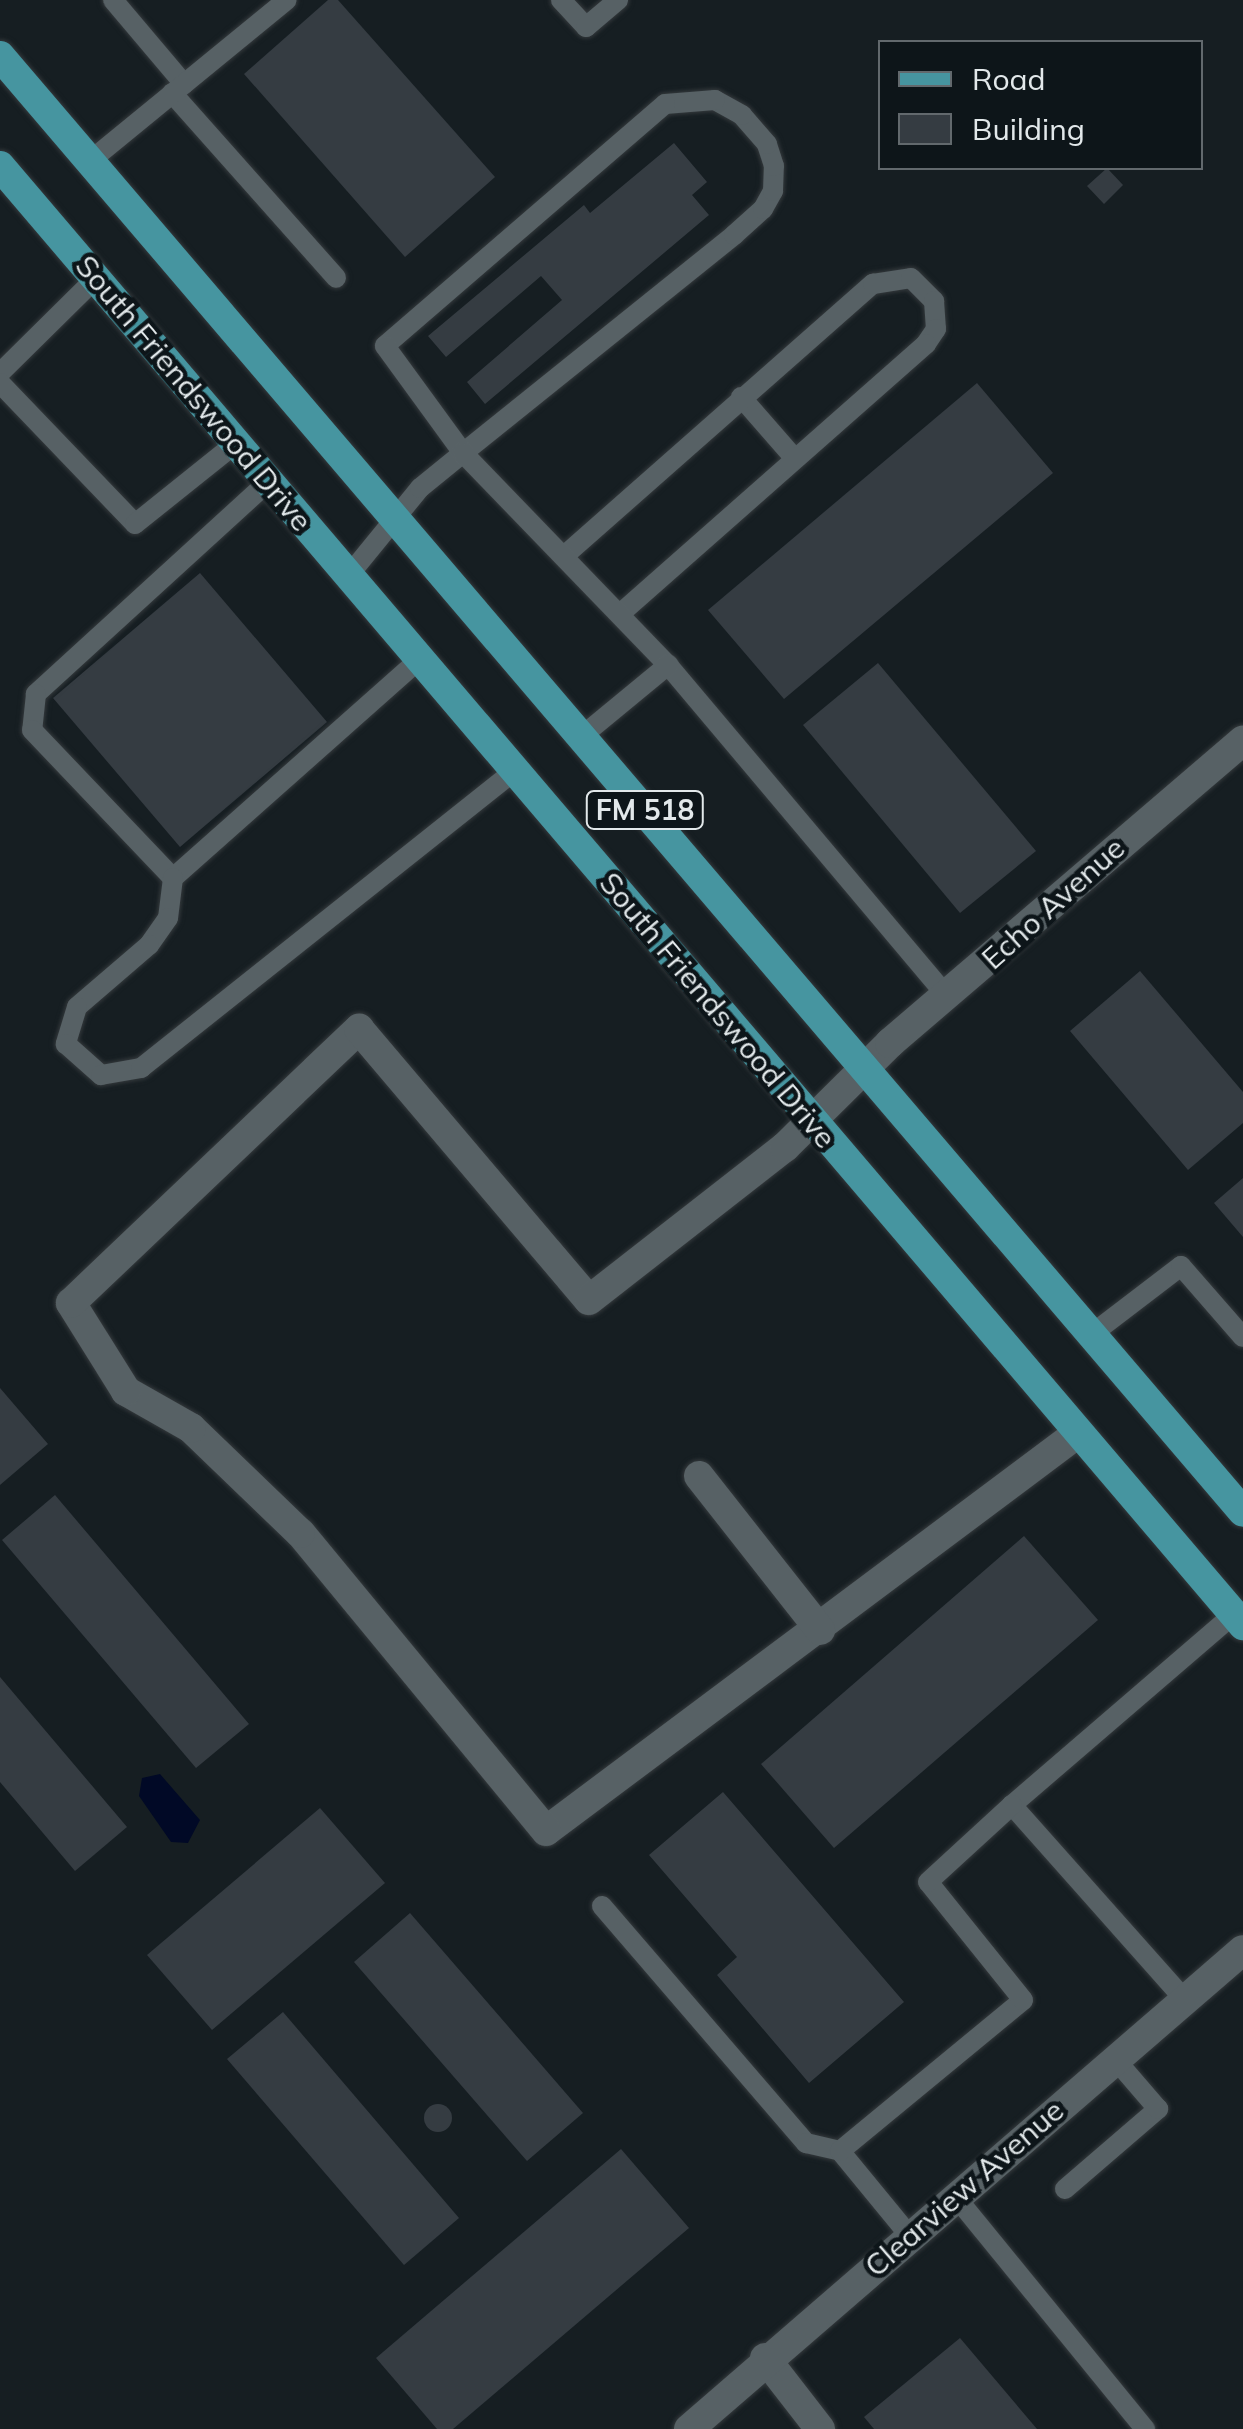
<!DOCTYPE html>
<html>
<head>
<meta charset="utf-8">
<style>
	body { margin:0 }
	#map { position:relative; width:1243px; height:2429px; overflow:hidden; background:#161e22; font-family:Mulish,sans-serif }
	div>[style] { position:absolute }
	.water>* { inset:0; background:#010926 }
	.building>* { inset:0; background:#353c42 }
	.round { border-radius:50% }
	.roads { filter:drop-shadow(0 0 2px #34393c) drop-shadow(0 0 2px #34393c) }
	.lane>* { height:20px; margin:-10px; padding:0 10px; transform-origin:10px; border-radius:10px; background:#576165 }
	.street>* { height:30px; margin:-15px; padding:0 15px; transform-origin:15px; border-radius:15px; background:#576165 }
	.primary>* { height:30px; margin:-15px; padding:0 15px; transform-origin:15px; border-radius:15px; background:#4695a0 }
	span { translate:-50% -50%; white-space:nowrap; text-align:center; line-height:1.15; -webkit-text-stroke:9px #0d1519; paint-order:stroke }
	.shield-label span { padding:2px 8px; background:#0d1519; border:2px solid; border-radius:8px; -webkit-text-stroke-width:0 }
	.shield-label { font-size:28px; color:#e2e8ea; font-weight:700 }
	.street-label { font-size:30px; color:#e2e8ea }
	.legend { position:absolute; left:878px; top:40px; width:325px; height:130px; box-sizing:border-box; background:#0d1519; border:2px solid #62696d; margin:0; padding:12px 18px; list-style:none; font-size:30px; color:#e2e8ea }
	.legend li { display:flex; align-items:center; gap:20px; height:50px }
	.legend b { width:50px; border:2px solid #62696d }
</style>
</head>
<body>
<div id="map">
	<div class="water">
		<div style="clip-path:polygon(160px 1774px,200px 1820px,188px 1843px,171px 1842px,139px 1796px,142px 1778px)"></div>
	</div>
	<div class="building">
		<div style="clip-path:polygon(328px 0,338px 0,495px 177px,405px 257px,244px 74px)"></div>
		<div style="clip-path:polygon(674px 143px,707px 182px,692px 195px,709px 215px,485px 404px,467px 382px,562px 300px,541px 276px,446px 357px,428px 336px,584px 205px,590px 213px)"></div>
		<div style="clip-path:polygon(1107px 168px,1123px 185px,1104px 204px,1087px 186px)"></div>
		<div style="clip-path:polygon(977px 383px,1053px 473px,784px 699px,708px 610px)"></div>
		<div style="clip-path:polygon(200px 573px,327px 722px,180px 847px,53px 698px)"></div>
		<div style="clip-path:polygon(878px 663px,1036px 851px,960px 913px,803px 725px)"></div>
		<div style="clip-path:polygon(1140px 971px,1243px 1092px,1243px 1123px,1188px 1170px,1070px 1031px)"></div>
		<div style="clip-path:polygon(1243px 1178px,1243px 1237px,1214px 1203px)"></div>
		<div style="clip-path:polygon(0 1388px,48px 1444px,0 1485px)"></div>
		<div style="clip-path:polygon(55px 1495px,249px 1724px,196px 1768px,2px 1540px)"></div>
		<div style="clip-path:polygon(1024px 1536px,1098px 1620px,834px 1848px,761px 1764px)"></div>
		<div style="clip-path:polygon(0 1677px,127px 1827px,75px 1871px,0 1782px)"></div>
		<div style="clip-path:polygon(723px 1792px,904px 2002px,809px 2083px,717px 1975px,737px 1957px,649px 1855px)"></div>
		<div style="clip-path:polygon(320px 1808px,385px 1883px,212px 2030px,147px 1955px)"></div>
		<div style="clip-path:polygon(410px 1913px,583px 2113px,527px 2161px,354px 1962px)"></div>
		<div style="clip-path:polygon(283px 2012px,459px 2218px,404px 2265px,227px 2059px)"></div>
		<div class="round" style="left:424px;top:2104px;width:28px;height:28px"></div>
		<div style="clip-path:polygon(621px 2149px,689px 2228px,453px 2429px,437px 2429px,376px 2358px)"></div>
		<div style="clip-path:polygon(960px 2338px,1037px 2429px,874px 2429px,864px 2417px)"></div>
	</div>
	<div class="roads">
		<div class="lane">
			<div style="left:113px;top:0;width:110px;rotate:49.8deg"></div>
			<div style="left:561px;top:0;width:37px;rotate:47deg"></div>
			<div style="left:586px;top:27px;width:42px;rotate:-40.2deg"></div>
			<div style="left:172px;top:93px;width:247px;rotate:48.4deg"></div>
			<div style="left:90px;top:161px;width:254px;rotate:-39.3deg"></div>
			<div style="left:0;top:373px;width:135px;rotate:-44.7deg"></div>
			<div style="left:0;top:383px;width:195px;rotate:46.2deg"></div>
			<div style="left:135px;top:524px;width:129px;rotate:-38.7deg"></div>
			<div style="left:741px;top:397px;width:82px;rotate:48.9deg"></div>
			<div style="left:269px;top:481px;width:316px;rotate:137.6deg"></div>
			<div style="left:36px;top:694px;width:36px;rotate:96deg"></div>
			<div style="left:32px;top:730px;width:204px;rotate:46.4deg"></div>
			<div style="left:173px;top:878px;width:330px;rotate:-41.6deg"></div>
			<div style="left:564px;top:556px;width:412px;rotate:-41.4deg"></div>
			<div style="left:873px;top:284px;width:38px;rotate:-9deg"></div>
			<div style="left:911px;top:278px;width:33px;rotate:45deg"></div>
			<div style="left:934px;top:301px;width:28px;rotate:86deg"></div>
			<div style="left:936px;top:329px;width:18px;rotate:124deg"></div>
			<div style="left:926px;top:344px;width:407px;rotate:138.6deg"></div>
			<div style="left:349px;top:575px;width:112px;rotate:-50.8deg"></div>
			<div style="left:420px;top:488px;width:55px;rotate:-39.1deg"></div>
			<div style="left:463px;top:453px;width:348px;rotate:-38.8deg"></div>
			<div style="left:734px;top:235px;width:39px;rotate:-42deg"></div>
			<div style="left:763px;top:209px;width:21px;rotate:-61deg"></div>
			<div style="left:773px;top:191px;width:25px;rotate:-88deg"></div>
			<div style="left:774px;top:166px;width:23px;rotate:-108deg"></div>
			<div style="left:767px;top:144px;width:38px;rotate:-131deg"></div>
			<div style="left:742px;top:115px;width:31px;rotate:-151deg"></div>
			<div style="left:715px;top:100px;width:50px;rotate:175.4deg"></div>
			<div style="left:665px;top:104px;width:370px;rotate:139.2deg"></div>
			<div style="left:385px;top:346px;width:132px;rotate:53.9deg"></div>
			<div style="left:463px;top:453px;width:295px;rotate:46deg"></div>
			<div style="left:668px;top:665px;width:435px;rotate:49.9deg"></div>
			<div style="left:582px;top:736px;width:112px;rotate:-39.5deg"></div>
			<div style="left:173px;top:878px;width:40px;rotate:97.1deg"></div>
			<div style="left:168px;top:918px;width:33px;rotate:125deg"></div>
			<div style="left:149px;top:945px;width:95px;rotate:139.3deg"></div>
			<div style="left:77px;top:1007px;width:39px;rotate:107deg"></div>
			<div style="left:66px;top:1044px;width:47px;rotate:41.5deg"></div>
			<div style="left:101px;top:1075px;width:41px;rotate:-9.9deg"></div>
			<div style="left:141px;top:1068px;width:478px;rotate:-38.5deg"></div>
			<div style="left:1092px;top:1334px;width:112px;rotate:-37.4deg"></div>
			<div style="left:1181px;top:1266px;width:94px;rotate:48.9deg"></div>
			<div style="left:602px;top:1906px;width:313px;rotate:49.3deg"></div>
			<div style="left:806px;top:2143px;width:35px;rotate:13deg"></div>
			<div style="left:1185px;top:2000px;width:261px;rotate:-131.6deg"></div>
			<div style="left:1012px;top:1805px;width:293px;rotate:-40.7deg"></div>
			<div style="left:1065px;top:2189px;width:123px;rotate:-40.7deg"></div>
			<div style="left:1158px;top:2109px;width:66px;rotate:-130.7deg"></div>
			<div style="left:955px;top:2196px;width:301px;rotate:50.8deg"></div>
			<div style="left:909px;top:2235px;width:109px;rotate:-129.4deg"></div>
			<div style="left:840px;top:2151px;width:237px;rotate:-39.5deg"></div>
			<div style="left:1023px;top:2000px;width:151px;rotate:-128.8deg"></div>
			<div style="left:928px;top:1882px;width:114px;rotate:-42.5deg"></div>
		</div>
		<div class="street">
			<div style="left:1078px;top:1433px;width:664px;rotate:143.2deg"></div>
			<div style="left:546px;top:1831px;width:386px;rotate:-129.5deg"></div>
			<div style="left:300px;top:1533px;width:151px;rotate:-136.1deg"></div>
			<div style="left:191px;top:1428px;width:75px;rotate:-150.4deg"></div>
			<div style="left:126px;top:1391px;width:104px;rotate:-122deg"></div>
			<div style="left:71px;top:1303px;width:398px;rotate:-43.6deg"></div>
			<div style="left:359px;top:1029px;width:355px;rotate:49.7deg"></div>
			<div style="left:589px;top:1300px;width:249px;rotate:-38deg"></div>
			<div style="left:785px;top:1147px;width:148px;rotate:-44.7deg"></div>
			<div style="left:890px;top:1043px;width:465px;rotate:-40.6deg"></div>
			<div style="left:699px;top:1476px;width:196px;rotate:51.8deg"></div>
			<div style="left:765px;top:2358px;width:90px;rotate:52.2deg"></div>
			<div style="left:689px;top:2429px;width:732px;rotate:-40.85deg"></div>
		</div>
		<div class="primary">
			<div style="left:0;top:56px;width:1914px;rotate:49.51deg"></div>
			<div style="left:0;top:166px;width:1917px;rotate:49.57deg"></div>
		</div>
	</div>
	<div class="shield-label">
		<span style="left:645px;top:810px">FM 518</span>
	</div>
	<div class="street-label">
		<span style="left:194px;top:393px;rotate:50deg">South Friendswood Drive</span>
		<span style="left:1053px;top:903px;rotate:-42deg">Echo Avenue</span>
		<span style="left:718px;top:1010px;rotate:50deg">South Friendswood Drive</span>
		<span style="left:964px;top:2188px;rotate:-41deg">Clearview Avenue</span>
	</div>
	<ul class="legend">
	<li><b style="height:12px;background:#4695a0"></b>Road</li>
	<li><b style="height:28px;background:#353c42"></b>Building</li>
	</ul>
</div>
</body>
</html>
